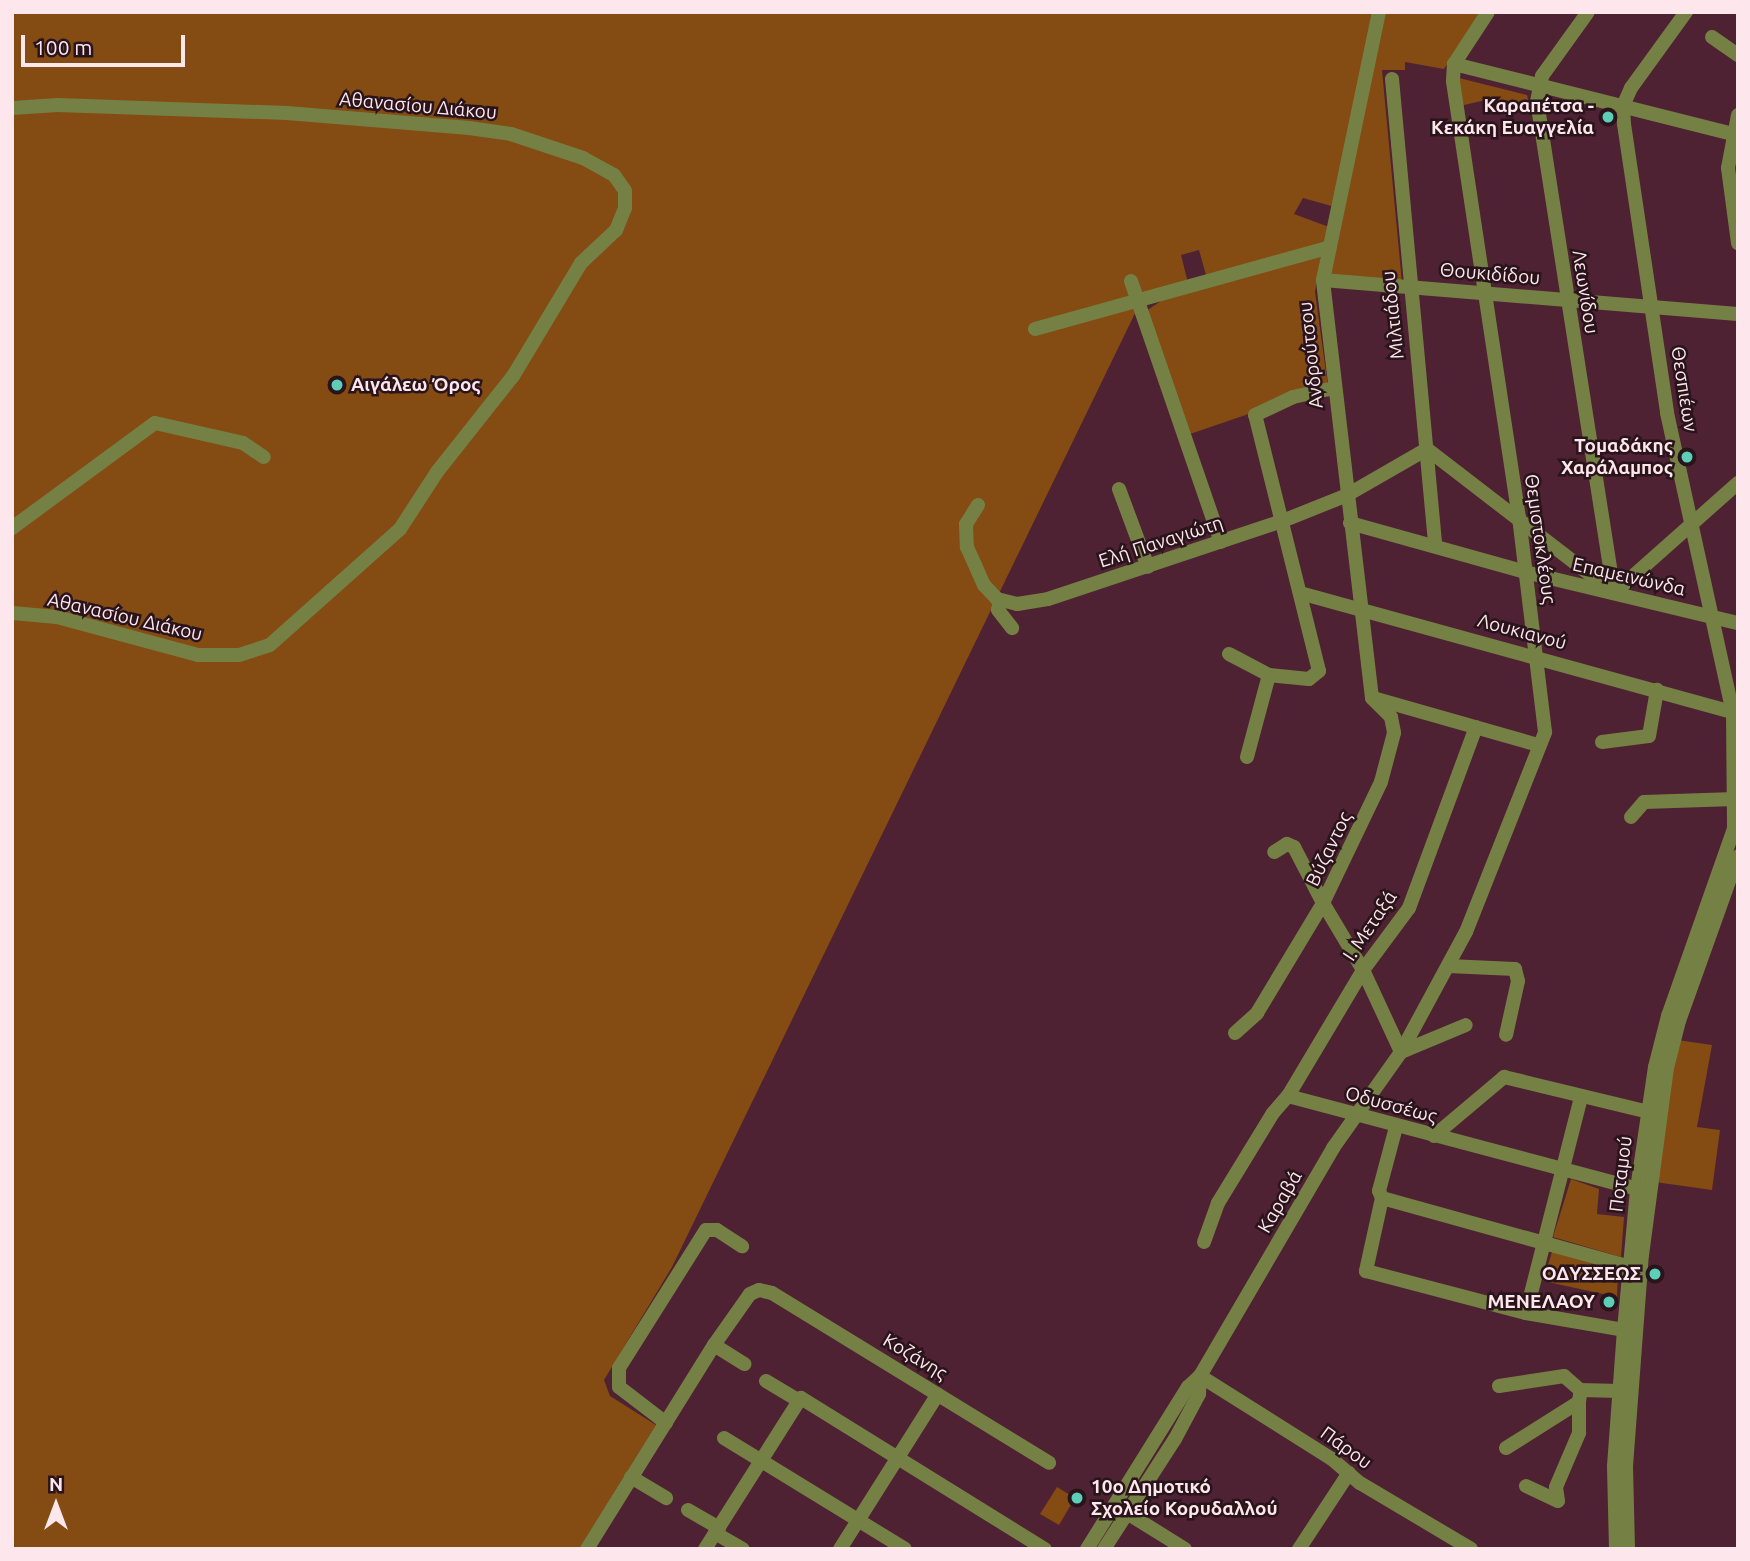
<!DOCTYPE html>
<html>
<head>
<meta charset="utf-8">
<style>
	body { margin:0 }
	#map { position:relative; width:1750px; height:1561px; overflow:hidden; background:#4e2232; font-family:Ubuntu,sans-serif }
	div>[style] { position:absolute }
	.green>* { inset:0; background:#844b13 }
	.minor>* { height:14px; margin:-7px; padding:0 7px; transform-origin:7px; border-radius:7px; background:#758144 }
	.dots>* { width:19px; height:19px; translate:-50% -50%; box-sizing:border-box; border:4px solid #28141a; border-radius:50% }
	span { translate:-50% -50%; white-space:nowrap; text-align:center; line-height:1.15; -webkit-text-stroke:5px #28141a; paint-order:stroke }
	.street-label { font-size:19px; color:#fee6ed }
	.poi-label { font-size:19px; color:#fee6ed; font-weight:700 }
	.right { translate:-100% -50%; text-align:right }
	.left { translate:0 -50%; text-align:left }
	.frame { position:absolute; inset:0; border:14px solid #fee6ed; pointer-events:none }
	.north { position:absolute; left:21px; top:1470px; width:70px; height:70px; -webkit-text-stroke:5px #28141a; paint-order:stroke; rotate:0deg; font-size:19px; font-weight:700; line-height:28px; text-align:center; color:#fee6ed }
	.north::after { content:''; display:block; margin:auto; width:24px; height:32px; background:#fee6ed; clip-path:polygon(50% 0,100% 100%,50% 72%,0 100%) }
	.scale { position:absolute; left:21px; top:35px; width:164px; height:32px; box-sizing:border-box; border:4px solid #fee6ed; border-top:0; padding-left:9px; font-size:21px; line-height:24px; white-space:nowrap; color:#fee6ed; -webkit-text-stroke:5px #28141a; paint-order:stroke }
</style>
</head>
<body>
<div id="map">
	<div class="green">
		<div style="clip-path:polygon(12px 12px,1375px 12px,1335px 207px,1303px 198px,1294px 214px,1329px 227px,1325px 242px,1208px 282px,1199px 250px,1181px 255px,1189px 287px,1141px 301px,672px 1267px,604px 1380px,610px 1396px,656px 1425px,579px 1549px,12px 1549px)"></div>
		<div style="clip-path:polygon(1384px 12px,1484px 12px,1444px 69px,1405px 62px,1405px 70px,1382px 70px,1402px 283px,1328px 275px)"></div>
		<div style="clip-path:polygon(1459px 78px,1527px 95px,1529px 103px,1497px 108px,1494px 98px,1460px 106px)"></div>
		<div style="clip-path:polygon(1321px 255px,1315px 292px,1328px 387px,1187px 435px,1146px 313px,1149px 309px,1164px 299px)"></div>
		<div style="clip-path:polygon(1677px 1040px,1712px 1045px,1697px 1127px,1720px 1130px,1712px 1190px,1655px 1182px)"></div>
		<div style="clip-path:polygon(1571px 1179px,1599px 1189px,1597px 1214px,1624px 1217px,1621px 1257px,1553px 1237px)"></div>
		<div style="clip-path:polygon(1552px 1252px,1618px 1271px,1617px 1297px,1543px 1281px)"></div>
		<div style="clip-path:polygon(1057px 1487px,1075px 1498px,1059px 1525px,1040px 1514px)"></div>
	</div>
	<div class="minor">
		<div style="left:1588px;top:12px;width:79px;rotate:125.7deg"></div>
		<div style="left:1542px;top:76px;width:25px;rotate:101deg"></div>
		<div style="left:1537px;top:101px;width:498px;rotate:81.1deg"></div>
		<div style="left:1686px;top:12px;width:94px;rotate:125.9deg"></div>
		<div style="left:1631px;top:88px;width:20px;rotate:114deg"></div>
		<div style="left:1623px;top:106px;width:18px;rotate:87deg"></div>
		<div style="left:1624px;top:124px;width:292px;rotate:81.5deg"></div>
		<div style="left:1667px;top:413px;width:306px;rotate:77.6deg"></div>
		<div style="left:1733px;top:712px;width:116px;rotate:89.5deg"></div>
		<div style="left:1712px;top:37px;width:32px;rotate:35deg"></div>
		<div style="left:1454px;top:64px;width:288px;rotate:14.1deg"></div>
		<div style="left:1392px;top:79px;width:469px;rotate:84.7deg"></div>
		<div style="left:12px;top:108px;width:46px;rotate:-3.7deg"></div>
		<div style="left:58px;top:105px;width:229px;rotate:2deg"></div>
		<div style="left:287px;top:113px;width:183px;rotate:4.7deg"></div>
		<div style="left:469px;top:128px;width:42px;rotate:8.1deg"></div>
		<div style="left:511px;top:134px;width:76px;rotate:18.4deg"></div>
		<div style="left:583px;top:158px;width:35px;rotate:29deg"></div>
		<div style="left:614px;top:175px;width:19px;rotate:55deg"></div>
		<div style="left:625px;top:191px;width:17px;rotate:90deg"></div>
		<div style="left:625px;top:208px;width:24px;rotate:112deg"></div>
		<div style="left:616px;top:230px;width:48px;rotate:136.7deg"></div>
		<div style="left:581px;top:263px;width:132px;rotate:121deg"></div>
		<div style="left:513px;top:376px;width:122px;rotate:128.4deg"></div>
		<div style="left:437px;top:472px;width:68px;rotate:123deg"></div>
		<div style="left:400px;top:529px;width:174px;rotate:138.3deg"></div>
		<div style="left:270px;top:645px;width:33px;rotate:162deg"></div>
		<div style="left:239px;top:655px;width:41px;rotate:180deg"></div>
		<div style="left:198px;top:655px;width:146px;rotate:-164.9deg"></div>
		<div style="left:57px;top:617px;width:45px;rotate:-174.9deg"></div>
		<div style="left:1738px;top:115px;width:54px;rotate:100.7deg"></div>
		<div style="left:1728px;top:168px;width:76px;rotate:82.4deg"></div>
		<div style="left:1323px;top:280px;width:416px;rotate:4.7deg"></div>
		<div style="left:1131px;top:281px;width:276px;rotate:71deg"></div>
		<div style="left:1035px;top:329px;width:306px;rotate:-15.5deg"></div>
		<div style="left:1119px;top:489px;width:83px;rotate:69.6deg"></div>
		<div style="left:978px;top:505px;width:22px;rotate:122deg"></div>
		<div style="left:966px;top:524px;width:23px;rotate:88deg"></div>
		<div style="left:967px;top:547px;width:42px;rotate:65.9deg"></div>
		<div style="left:984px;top:585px;width:19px;rotate:47deg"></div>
		<div style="left:997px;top:599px;width:21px;rotate:14deg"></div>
		<div style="left:1017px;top:604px;width:31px;rotate:-9deg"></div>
		<div style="left:1048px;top:599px;width:244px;rotate:-18.4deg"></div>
		<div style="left:1280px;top:522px;width:72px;rotate:-21.9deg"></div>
		<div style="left:1347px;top:495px;width:92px;rotate:-29.9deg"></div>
		<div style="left:1427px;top:449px;width:236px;rotate:37.6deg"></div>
		<div style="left:1350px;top:523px;width:182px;rotate:15.6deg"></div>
		<div style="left:1525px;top:572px;width:219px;rotate:13.5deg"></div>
		<div style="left:12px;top:528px;width:177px;rotate:-36.3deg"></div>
		<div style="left:155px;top:423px;width:90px;rotate:12.8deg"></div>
		<div style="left:243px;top:443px;width:25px;rotate:34deg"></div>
		<div style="left:1300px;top:593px;width:449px;rotate:15.4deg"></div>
		<div style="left:1614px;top:593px;width:166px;rotate:-41.6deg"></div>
		<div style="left:1000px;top:600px;width:10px;rotate:101deg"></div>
		<div style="left:998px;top:610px;width:23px;rotate:52deg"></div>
		<div style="left:1229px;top:654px;width:45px;rotate:27.7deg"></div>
		<div style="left:1269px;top:675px;width:40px;rotate:5.7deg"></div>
		<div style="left:1309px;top:679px;width:13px;rotate:-39deg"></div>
		<div style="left:1319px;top:671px;width:264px;rotate:-104deg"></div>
		<div style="left:1255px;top:415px;width:42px;rotate:-25.3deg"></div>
		<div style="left:1293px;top:397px;width:42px;rotate:-12.4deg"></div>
		<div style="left:1372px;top:698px;width:421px;rotate:-96.7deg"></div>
		<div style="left:1323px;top:280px;width:274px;rotate:-78.2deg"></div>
		<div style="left:1372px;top:698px;width:27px;rotate:45deg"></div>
		<div style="left:1391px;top:717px;width:16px;rotate:79deg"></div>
		<div style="left:1394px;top:733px;width:51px;rotate:104.9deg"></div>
		<div style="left:1381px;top:782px;width:134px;rotate:115.6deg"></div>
		<div style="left:1323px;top:903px;width:78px;rotate:59.2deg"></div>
		<div style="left:1363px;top:970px;width:90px;rotate:65.1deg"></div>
		<div style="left:1373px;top:698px;width:172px;rotate:15.9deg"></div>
		<div style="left:1602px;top:742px;width:47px;rotate:-7.3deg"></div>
		<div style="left:1649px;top:736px;width:47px;rotate:-80.1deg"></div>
		<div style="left:1247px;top:757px;width:85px;rotate:-75deg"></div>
		<div style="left:1631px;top:817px;width:20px;rotate:-49deg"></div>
		<div style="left:1644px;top:802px;width:91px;rotate:-1.9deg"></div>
		<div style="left:1448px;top:966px;width:67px;rotate:2.6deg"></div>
		<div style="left:1515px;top:969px;width:12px;rotate:76deg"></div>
		<div style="left:1518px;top:981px;width:55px;rotate:102.5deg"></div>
		<div style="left:1235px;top:1033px;width:30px;rotate:-42deg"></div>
		<div style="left:1257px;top:1013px;width:128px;rotate:-59deg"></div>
		<div style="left:1323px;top:903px;width:63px;rotate:-117.4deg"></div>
		<div style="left:1294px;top:847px;width:8px;rotate:-157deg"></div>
		<div style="left:1287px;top:844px;width:15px;rotate:148deg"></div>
		<div style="left:1401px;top:1052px;width:70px;rotate:-22.6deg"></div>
		<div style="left:1288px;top:1096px;width:369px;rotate:14.9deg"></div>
		<div style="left:1396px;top:1127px;width:66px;rotate:104.9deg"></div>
		<div style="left:1379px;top:1191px;width:8px;rotate:67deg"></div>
		<div style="left:1382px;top:1198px;width:75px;rotate:102.4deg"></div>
		<div style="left:1366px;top:1271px;width:165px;rotate:14.7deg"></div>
		<div style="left:1526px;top:1313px;width:99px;rotate:9.8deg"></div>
		<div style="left:1434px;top:1136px;width:92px;rotate:-40.1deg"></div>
		<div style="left:1504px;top:1077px;width:149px;rotate:13.6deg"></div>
		<div style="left:1382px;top:1198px;width:257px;rotate:15.5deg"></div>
		<div style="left:1204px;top:1242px;width:41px;rotate:-70.3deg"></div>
		<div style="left:1218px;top:1203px;width:105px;rotate:-58.6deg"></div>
		<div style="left:1273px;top:1113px;width:23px;rotate:-49deg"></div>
		<div style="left:1288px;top:1096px;width:147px;rotate:-59.2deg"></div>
		<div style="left:1363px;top:970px;width:77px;rotate:-53.4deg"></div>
		<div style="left:1409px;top:908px;width:193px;rotate:-69.7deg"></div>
		<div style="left:1526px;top:1313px;width:223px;rotate:-75.7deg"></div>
		<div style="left:714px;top:1345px;width:36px;rotate:32deg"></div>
		<div style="left:1200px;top:1376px;width:156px;rotate:32.2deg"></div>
		<div style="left:1332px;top:1459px;width:37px;rotate:41deg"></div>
		<div style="left:1360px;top:1483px;width:129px;rotate:30.7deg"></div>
		<div style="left:766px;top:1381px;width:39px;rotate:31deg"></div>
		<div style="left:1499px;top:1386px;width:66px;rotate:-8.7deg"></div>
		<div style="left:1564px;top:1376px;width:21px;rotate:41deg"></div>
		<div style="left:1580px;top:1390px;width:40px;rotate:1.4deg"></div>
		<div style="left:666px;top:1423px;width:59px;rotate:-142.5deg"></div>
		<div style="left:619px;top:1387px;width:19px;rotate:-90deg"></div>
		<div style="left:619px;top:1368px;width:163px;rotate:-57.8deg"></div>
		<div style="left:706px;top:1230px;width:11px"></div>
		<div style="left:717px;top:1230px;width:30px;rotate:33deg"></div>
		<div style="left:724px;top:1438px;width:212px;rotate:31.5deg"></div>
		<div style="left:1506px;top:1448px;width:86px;rotate:-32.2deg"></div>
		<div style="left:1579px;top:1402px;width:7px;rotate:-82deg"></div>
		<div style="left:631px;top:1477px;width:41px;rotate:31deg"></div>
		<div style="left:1526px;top:1486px;width:35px;rotate:25deg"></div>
		<div style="left:1558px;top:1501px;width:14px;rotate:-98deg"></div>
		<div style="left:1556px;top:1487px;width:59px;rotate:-66.9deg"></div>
		<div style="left:1579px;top:1433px;width:31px;rotate:-90deg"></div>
		<div style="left:688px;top:1510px;width:36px;rotate:30deg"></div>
		<div style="left:1127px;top:1513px;width:68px;rotate:31.8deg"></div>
		<div style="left:715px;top:1533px;width:32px;rotate:30deg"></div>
		<div style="left:587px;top:1549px;width:240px;rotate:-58.1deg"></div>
		<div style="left:714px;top:1345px;width:62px;rotate:-54.8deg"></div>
		<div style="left:750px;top:1294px;width:10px;rotate:-24deg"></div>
		<div style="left:759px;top:1290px;width:13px;rotate:13deg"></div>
		<div style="left:772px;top:1293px;width:325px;rotate:31.5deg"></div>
		<div style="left:705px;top:1549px;width:179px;rotate:-57.6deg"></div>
		<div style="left:801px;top:1398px;width:287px;rotate:31.8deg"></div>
		<div style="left:840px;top:1549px;width:183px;rotate:-57.7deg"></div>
		<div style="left:1087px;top:1549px;width:191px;rotate:-58.1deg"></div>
		<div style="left:1188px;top:1387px;width:16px;rotate:-43deg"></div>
		<div style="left:1200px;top:1376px;width:264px;rotate:-59.7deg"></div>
		<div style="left:1333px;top:1148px;width:118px;rotate:-54.7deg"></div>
		<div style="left:1401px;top:1052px;width:136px;rotate:-61.6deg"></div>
		<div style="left:1466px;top:932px;width:215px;rotate:-68.4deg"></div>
		<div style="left:1545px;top:732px;width:216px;rotate:-96.9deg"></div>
		<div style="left:1519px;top:518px;width:442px;rotate:-98.6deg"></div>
		<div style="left:1453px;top:81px;width:17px;rotate:-87deg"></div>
		<div style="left:1454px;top:64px;width:62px;rotate:-56.8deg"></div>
		<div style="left:1104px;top:1549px;width:131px;rotate:-57.2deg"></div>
		<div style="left:1175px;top:1439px;width:51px;rotate:-61.9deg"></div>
		<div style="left:1199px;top:1394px;width:18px;rotate:-87deg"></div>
		<div style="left:1299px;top:1549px;width:91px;rotate:-56.7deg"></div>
		<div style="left:1616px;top:1549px;width:83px;rotate:-91.4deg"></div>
		<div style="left:1614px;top:1466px;width:136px;rotate:-85.8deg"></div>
		<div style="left:1624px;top:1330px;width:142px;rotate:-84.7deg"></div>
		<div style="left:1637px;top:1189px;width:123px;rotate:-81.6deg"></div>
		<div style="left:1655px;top:1067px;width:53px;rotate:-75.7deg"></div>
		<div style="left:1668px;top:1016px;width:208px;rotate:-70.6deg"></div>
		<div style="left:1628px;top:1549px;width:83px;rotate:-91.4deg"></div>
		<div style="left:1626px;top:1466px;width:212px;rotate:-85.7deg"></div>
		<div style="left:1642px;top:1255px;width:189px;rotate:-82.4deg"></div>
		<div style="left:1667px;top:1068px;width:49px;rotate:-75.7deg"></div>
		<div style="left:1679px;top:1021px;width:175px;rotate:-70.3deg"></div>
	</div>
	<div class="dots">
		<div style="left:1608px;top:117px;background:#5dceb8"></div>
		<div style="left:337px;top:385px;background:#5dceb8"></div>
		<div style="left:1687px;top:457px;background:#5dceb8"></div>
		<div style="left:1655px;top:1274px;background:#5dceb8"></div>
		<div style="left:1609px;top:1302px;background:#5dceb8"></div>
		<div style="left:1077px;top:1498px;background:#5dceb8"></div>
	</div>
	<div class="street-label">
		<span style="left:418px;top:106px;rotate:5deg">Αθανασίου Διάκου</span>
		<span style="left:1490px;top:274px;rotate:5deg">Θουκιδίδου</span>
		<span style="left:1585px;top:292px;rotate:81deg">Λεωνίδου</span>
		<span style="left:1393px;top:315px;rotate:-96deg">Μιλτιάδου</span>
		<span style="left:1311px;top:355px;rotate:-96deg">Ανδρούτσου</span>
		<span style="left:1684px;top:389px;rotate:81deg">Θεσπιέων</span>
		<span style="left:1540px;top:539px;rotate:82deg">Θεμιστοκλέους</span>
		<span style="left:1161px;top:542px;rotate:-18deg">Ελή Παναγιώτη</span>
		<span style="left:1629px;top:577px;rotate:13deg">Επαμεινώνδα</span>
		<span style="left:125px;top:617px;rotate:13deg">Αθανασίου Διάκου</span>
		<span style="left:1522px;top:632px;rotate:15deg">Λουκιανού</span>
		<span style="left:1329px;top:849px;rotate:-64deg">Βύζαντος</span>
		<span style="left:1370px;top:926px;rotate:-56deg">Ι. Μεταξά</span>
		<span style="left:1391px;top:1105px;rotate:15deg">Οδυσσέως</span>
		<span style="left:1621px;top:1174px;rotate:-83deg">Ποταμού</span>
		<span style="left:1280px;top:1202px;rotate:-60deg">Καραβά</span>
		<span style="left:915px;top:1357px;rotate:31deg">Κοζάνης</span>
		<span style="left:1346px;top:1448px;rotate:36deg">Πάρου</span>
	</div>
	<div class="poi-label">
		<span class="right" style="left:1594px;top:117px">Καραπέτσα -<br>Κεκάκη Ευαγγελία</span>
		<span class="left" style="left:351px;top:385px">Αιγάλεω Όρος</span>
		<span class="right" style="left:1673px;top:457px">Τομαδάκης<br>Χαράλαμπος</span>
		<span class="right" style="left:1641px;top:1274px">ΟΔYΣΣΕΩΣ</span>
		<span class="right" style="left:1595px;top:1302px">ΜΕΝΕΛΑΟΥ</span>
		<span class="left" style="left:1091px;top:1498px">10ο Δημοτικό<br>Σχολείο Κορυδαλλού</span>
	</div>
	<div class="frame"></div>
	<div class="north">N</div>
	<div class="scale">100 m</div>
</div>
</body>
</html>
